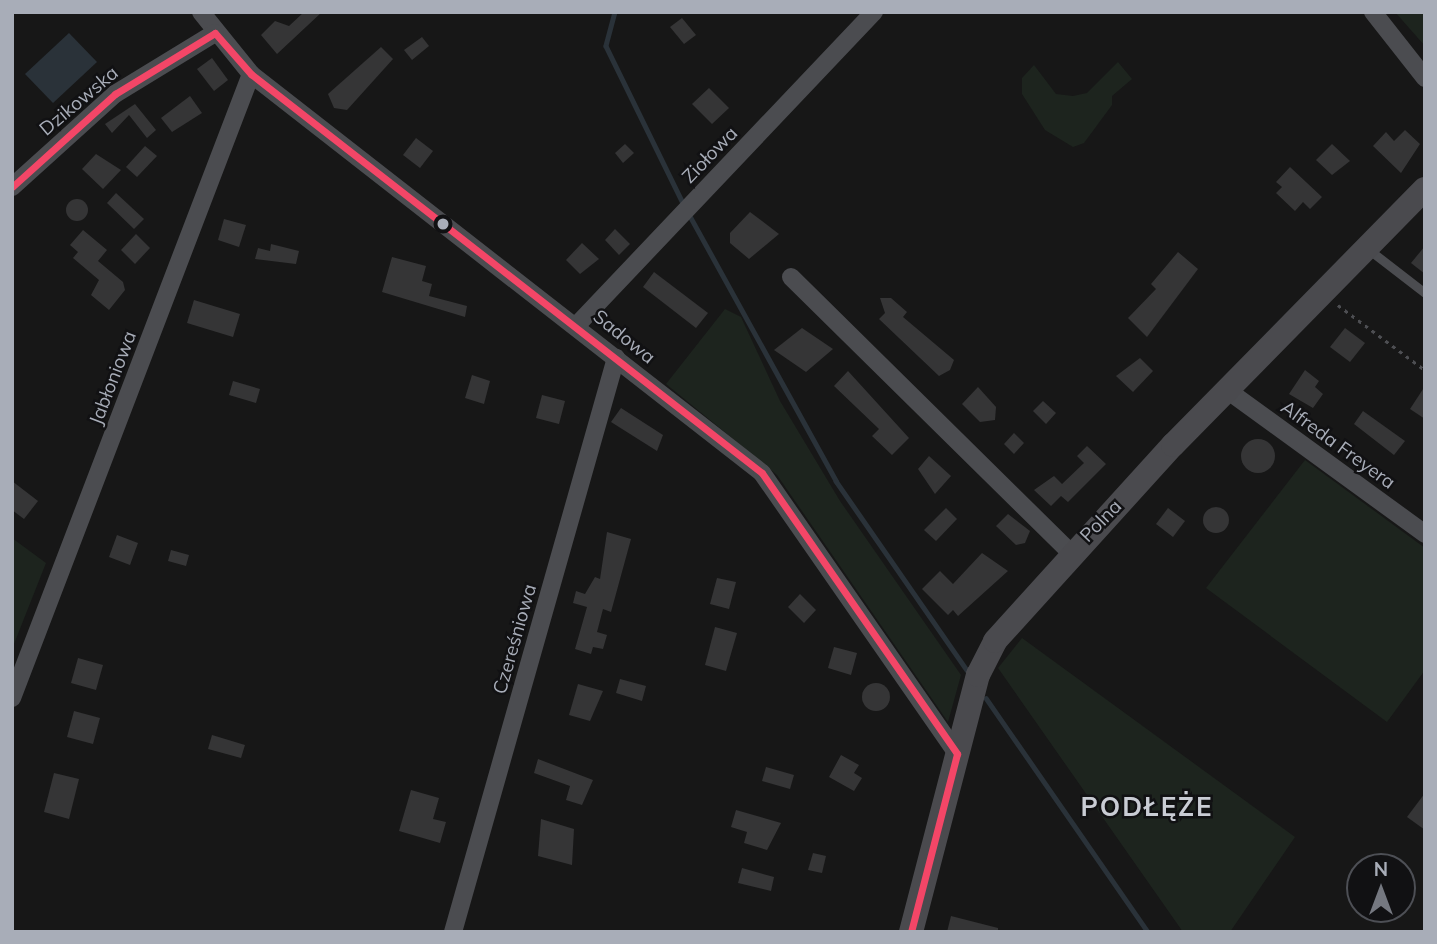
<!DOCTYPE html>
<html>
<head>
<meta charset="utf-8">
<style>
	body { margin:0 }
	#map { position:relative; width:1437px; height:944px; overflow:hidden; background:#171717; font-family:Mulish,sans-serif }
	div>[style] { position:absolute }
	.green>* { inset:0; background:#1d241e }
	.water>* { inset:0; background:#2a3239 }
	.stream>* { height:4.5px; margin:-2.25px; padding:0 2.25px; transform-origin:2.25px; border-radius:2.25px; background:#2a3239 }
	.building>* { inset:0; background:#353536 }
	.round { border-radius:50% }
	.path>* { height:2.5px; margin-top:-1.25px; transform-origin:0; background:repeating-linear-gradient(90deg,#4d4e52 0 3.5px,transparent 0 8.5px) }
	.lane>* { height:9px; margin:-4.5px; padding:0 4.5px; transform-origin:4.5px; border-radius:4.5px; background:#4b4c50 }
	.street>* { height:18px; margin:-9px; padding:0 9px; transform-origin:9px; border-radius:9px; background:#4b4c50 }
	.secondary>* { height:24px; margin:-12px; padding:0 12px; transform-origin:12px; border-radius:12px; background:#4a4a4e }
	.bus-1>* { height:7px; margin:-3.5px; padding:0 3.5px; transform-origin:3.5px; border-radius:3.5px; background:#f34667 }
	.dots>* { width:19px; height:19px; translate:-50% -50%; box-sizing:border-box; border:4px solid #111113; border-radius:50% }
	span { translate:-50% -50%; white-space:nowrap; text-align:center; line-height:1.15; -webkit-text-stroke:5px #111113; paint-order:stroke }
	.street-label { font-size:19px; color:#a8adb8 }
	.district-label { font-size:26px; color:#c9ccd4; font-weight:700; letter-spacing:2px }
	.frame { position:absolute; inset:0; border:14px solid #a8adb8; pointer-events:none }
	.north { position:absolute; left:1346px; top:853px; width:70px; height:70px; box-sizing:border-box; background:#111113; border:2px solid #4d4f55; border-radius:50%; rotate:0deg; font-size:19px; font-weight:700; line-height:28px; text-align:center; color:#a8adb8 }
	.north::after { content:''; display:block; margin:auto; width:24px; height:32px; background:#757880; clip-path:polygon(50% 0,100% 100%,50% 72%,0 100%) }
</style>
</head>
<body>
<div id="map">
	<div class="green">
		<div style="clip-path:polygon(1395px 12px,1425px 12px,1425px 46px,1417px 37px)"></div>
		<div style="clip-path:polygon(1118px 62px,1132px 79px,1112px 96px,1112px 105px,1084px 143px,1073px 147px,1045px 130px,1022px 94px,1022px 78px,1034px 65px,1056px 94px,1073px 96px,1087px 93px)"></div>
		<div style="clip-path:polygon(725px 309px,741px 317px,780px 401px,840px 501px,961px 675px,948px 722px,777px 475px,666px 384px)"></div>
		<div style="clip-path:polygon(1305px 460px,1425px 548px,1425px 670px,1387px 722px,1206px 588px)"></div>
		<div style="clip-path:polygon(12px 538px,46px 563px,12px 649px)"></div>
		<div style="clip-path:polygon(1022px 638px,1295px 837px,1230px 932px,1183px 932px,998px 668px)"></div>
	</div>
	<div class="water">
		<div style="clip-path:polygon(69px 33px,97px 62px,53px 103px,25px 74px)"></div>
	</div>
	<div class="stream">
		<div style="left:615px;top:12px;width:35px;rotate:105deg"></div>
		<div style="left:606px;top:46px;width:175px;rotate:63.9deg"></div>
		<div style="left:690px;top:216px;width:303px;rotate:61.1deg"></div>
		<div style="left:836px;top:481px;width:230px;rotate:55.3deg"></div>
		<div style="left:986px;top:698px;width:285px;rotate:55.3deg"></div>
	</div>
	<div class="building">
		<div style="clip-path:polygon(304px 12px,322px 12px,277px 54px,261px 35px,275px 21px,289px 26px)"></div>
		<div style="clip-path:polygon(682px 18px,696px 35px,684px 44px,670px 27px)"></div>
		<div style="clip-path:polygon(422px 37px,429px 46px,412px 60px,404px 50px)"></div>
		<div style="clip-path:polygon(381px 47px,393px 59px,347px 110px,334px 108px,328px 94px)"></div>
		<div style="clip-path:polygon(212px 58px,228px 80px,214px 91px,197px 69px)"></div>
		<div style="clip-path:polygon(709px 88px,729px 108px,712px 124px,692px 104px)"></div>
		<div style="clip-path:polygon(190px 96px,202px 113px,172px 132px,161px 118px)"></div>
		<div style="clip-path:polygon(135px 104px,156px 130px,147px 138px,129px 115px,112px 133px,105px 124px)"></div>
		<div style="clip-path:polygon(1405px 130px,1420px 144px,1401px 173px,1373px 146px,1386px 132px,1394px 141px)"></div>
		<div style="clip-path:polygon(416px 138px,433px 151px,420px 168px,403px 155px)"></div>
		<div style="clip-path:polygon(625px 144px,634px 153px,623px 163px,615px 153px)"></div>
		<div style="clip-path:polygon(1332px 144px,1350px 161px,1332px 175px,1316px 160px)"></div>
		<div style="clip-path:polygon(145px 146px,157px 156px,137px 177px,126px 167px)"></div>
		<div style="clip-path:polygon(96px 154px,121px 170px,103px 189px,82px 169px)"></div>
		<div style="clip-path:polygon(1290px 167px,1322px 197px,1310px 209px,1303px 202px,1295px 211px,1276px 193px,1282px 187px,1276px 182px)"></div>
		<div style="clip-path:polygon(116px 193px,144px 219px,134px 229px,107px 203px)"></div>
		<div class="round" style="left:66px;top:199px;width:22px;height:22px"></div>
		<div style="clip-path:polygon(750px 212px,779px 234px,749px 259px,730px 243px,730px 233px)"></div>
		<div style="clip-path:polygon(224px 219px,246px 225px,239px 247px,218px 240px)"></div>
		<div style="clip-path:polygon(615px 229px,630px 244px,619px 255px,605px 240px)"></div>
		<div style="clip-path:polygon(83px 230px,107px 250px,98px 261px,123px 282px,125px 290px,109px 310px,91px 295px,99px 280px,73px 258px,78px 252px,70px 245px)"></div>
		<div style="clip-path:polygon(136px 234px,150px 248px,135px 264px,121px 250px)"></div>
		<div style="clip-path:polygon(582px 243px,599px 259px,580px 274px,566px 260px)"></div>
		<div style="clip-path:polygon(271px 244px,299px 251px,296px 264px,255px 259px,258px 248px,270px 251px)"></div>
		<div style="clip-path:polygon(1425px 246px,1425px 274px,1411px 263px)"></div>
		<div style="clip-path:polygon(1178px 252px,1198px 269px,1147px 337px,1128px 318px,1156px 289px,1151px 284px)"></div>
		<div style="clip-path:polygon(392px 257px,426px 266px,422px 281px,432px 284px,429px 296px,467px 306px,465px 317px,382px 292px)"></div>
		<div style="clip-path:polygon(654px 272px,708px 313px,696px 328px,643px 287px)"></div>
		<div style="clip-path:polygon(880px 298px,891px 298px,907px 312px,903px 317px,954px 360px,950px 370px,939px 376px,879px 319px,885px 313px)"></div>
		<div style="clip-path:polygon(194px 300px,240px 314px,233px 337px,187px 323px)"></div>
		<div style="clip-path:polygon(802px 328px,833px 349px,806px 372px,774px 350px)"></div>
		<div style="clip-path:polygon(1345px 328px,1365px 343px,1350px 362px,1330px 347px)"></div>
		<div style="clip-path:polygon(1140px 358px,1153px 371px,1133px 392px,1116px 376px)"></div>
		<div style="clip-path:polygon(1305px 370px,1319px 381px,1315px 387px,1323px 394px,1313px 408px,1289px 394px)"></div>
		<div style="clip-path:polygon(848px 371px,909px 438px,892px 455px,872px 436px,879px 429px,834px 386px)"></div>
		<div style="clip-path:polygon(472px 375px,490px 381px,484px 404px,465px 398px)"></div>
		<div style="clip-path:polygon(233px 381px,260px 389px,256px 403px,229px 395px)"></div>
		<div style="clip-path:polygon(1425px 386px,1425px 419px,1410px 409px)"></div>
		<div style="clip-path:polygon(978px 387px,996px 407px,995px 420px,980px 422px,962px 404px)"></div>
		<div style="clip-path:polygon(542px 395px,565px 401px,559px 424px,536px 418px)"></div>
		<div style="clip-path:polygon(1043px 401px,1056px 413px,1046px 424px,1033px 411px)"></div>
		<div style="clip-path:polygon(621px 408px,663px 435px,657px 451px,611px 422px)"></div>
		<div style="clip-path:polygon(1363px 411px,1405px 441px,1394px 455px,1354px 424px)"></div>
		<div style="clip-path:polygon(1014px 433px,1024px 443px,1014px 454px,1004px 444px)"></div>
		<div class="round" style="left:1241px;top:439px;width:34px;height:34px"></div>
		<div style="clip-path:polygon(1087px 446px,1106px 464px,1068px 502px,1061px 496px,1051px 506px,1034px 490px,1054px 476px,1062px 484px,1084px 463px,1077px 456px)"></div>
		<div style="clip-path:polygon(929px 456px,951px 476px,935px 494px,918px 469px)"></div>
		<div style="clip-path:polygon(12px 481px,38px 501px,24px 519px,12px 510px)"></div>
		<div class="round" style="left:1203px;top:507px;width:26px;height:26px"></div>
		<div style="clip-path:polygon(946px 508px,957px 519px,936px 541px,924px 530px)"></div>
		<div style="clip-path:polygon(1168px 508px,1185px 521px,1173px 537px,1156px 524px)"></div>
		<div style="clip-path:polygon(1008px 514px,1030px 531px,1025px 543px,1016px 545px,996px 526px)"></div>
		<div style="clip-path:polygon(607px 532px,631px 539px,611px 612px,603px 609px,597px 632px,607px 635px,603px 649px,593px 647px,591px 654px,575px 649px,587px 607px,573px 603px,576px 591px,585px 594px,595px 577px,600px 579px)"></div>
		<div style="clip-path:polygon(117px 535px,138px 543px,130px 565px,109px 557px)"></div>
		<div style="clip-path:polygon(171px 550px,189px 555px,186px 566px,168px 561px)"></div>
		<div style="clip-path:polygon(982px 553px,1008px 571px,958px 616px,953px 610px,948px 615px,922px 589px,940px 571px,953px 584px)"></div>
		<div style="clip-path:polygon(717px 578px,736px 582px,729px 609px,710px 604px)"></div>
		<div style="clip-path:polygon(800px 594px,816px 610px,804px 623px,788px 607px)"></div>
		<div style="clip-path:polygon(715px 627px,737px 633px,726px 671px,705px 665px)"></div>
		<div style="clip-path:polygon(834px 647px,857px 653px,851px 675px,828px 668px)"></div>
		<div style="clip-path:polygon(78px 658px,103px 665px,96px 690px,71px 683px)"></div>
		<div style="clip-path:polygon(620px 679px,646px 686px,642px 701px,616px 693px)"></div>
		<div class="round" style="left:862px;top:683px;width:28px;height:28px"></div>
		<div style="clip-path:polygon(578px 684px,603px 691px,590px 721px,569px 715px)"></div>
		<div style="clip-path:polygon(74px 711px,100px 718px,93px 744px,67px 737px)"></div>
		<div style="clip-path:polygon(212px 735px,245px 745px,241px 758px,208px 749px)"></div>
		<div style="clip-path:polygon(841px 755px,859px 765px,854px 773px,862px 778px,854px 791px,829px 777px)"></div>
		<div style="clip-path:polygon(538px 759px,593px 780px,582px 805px,566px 800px,570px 786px,534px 773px)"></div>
		<div style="clip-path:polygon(766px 767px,794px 775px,790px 789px,762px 781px)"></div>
		<div style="clip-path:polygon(54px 773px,79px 779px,69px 819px,44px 812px)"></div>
		<div style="clip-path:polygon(411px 790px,439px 798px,433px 819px,446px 822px,440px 843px,399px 831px)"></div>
		<div style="clip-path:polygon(1425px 793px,1425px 830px,1407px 817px)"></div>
		<div style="clip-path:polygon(736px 810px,781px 823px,767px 850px,744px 843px,747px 832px,731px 827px)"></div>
		<div style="clip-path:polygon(541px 819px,574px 829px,572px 865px,538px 856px)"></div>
		<div style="clip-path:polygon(813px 853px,826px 856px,822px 873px,808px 870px)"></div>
		<div style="clip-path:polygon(742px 868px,774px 877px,771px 891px,738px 883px)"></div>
		<div style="clip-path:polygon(951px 916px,998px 928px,998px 932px,947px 932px)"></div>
	</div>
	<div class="path">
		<div style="left:1338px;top:305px;width:109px;rotate:36.8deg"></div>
	</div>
	<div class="lane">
		<div style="left:1368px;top:249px;width:72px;rotate:37.7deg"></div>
	</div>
	<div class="street">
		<div style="left:201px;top:12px;width:80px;rotate:51.1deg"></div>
		<div style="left:251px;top:74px;width:648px;rotate:37.98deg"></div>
		<div style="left:762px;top:473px;width:342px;rotate:55.2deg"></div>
		<div style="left:1373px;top:12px;width:84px;rotate:51.8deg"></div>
		<div style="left:12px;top:187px;width:139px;rotate:-42.1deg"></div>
		<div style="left:115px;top:94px;width:117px;rotate:-31.4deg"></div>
		<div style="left:791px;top:277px;width:393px;rotate:44.6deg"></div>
		<div style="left:576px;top:326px;width:433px;rotate:-46.5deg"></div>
		<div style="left:1227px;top:390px;width:245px;rotate:36deg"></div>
		<div style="left:12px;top:698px;width:668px;rotate:-69.04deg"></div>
		<div style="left:453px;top:932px;width:597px;rotate:-74.15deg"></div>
	</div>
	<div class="secondary">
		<div style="left:911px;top:932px;width:266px;rotate:-75.4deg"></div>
		<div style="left:978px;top:675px;width:38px;rotate:-63deg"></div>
		<div style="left:995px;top:641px;width:265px;rotate:-47.8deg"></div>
		<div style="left:1173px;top:445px;width:359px;rotate:-45.5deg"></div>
	</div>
	<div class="bus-1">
		<div style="left:12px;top:187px;width:139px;rotate:-42.1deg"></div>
		<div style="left:115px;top:94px;width:117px;rotate:-31.4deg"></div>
		<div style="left:215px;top:33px;width:55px;rotate:48.7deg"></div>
		<div style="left:251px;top:74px;width:648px;rotate:37.98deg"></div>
		<div style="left:762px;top:473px;width:342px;rotate:55.2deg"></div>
		<div style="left:957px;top:754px;width:184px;rotate:104.5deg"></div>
	</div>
	<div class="dots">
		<div style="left:443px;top:224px;background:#a8adb8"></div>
	</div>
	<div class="street-label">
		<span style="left:79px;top:101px;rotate:-40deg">Dzikowska</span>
		<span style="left:710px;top:155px;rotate:-46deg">Ziołowa</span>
		<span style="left:624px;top:337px;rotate:39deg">Sadowa</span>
		<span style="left:113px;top:378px;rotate:-69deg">Jabłoniowa</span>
		<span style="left:1338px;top:445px;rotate:36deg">Alfreda Freyera</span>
		<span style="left:1101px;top:521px;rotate:-46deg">Polna</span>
		<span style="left:515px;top:639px;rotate:-74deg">Czereśniowa</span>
	</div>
	<div class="district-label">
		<span style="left:1147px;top:807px">PODŁĘŻE</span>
	</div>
	<div class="frame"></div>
	<div class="north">N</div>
</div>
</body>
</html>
